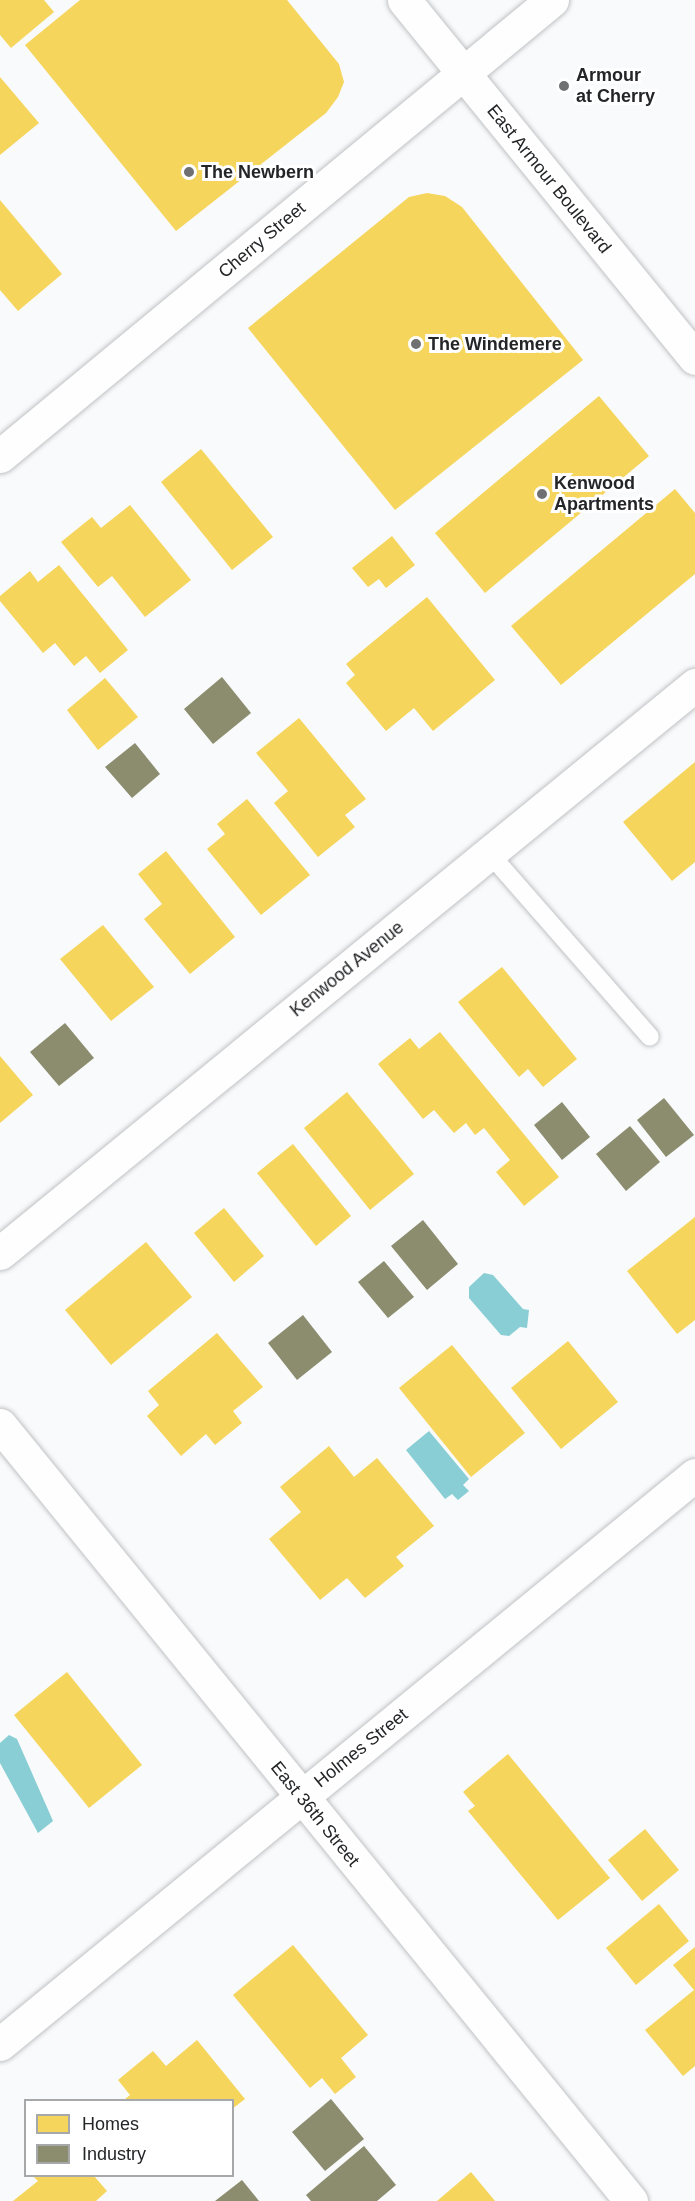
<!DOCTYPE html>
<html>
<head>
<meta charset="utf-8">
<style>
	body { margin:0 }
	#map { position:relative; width:695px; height:2201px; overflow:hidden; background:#f8fafc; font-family:Helvetica,sans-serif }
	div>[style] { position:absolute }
	.water>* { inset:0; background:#88ced4 }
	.homes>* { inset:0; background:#f6d55c }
	.industry>* { inset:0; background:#8c8c6e }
	.roads { filter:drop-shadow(0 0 2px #c1c2c4) drop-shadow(0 0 2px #c1c2c4) }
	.service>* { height:18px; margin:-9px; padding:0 9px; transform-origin:9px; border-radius:9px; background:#fefeff }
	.minor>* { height:33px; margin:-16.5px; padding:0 16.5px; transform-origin:16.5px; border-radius:16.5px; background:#fefeff }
	.secondary>* { height:33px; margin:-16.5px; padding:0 16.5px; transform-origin:16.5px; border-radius:16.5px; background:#fefeff }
	.dots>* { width:16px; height:16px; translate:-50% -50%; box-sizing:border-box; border:3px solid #fff; border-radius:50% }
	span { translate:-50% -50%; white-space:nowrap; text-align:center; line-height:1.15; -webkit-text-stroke:6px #fff; paint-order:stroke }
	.poi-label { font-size:18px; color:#242527; font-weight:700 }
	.left { translate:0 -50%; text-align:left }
	.street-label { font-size:18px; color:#242527 }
	.legend { position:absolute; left:24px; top:2099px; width:210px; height:78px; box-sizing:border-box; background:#fff; border:2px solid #a7a8a9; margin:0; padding:8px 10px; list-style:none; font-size:18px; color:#242527 }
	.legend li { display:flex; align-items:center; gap:12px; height:30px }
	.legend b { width:30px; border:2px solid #a7a8a9 }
</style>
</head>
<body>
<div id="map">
	<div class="water">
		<div style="clip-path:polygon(484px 1273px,493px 1275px,523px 1309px,529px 1310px,527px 1328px,520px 1327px,509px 1336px,501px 1335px,469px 1298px,469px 1287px)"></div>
		<div style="clip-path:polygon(429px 1431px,469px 1479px,463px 1485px,469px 1491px,458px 1500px,452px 1494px,445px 1499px,406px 1450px)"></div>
		<div style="clip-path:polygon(9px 1735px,17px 1739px,53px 1821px,38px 1833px,0 1763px,0 1743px)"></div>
	</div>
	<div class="homes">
		<div style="clip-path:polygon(0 0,44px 0,54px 12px,11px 48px,0 35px)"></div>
		<div style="clip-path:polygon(80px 0,287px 0,339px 64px,344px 82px,338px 97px,326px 113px,176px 231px,25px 45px)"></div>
		<div style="clip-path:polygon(0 77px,39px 123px,0 155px)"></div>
		<div style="clip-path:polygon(427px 193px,445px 196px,462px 207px,583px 360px,395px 510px,248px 328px,409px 197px)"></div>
		<div style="clip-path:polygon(0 200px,62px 274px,18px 311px,0 290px)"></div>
		<div style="clip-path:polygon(599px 396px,649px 456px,485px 593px,435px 533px)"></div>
		<div style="clip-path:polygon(201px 449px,273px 537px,232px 570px,161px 482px)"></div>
		<div style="clip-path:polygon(675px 489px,695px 513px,695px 574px,561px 685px,511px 626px)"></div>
		<div style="clip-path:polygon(130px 505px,191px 580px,145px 617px,112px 576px,98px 587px,61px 542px,92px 517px,101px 528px)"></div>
		<div style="clip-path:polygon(392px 536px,415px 565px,386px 588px,379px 579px,368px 587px,352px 568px)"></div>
		<div style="clip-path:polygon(59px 565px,128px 650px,100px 673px,86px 656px,74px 666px,55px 643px,43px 653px,0 601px,0 596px,30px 571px,38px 582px)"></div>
		<div style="clip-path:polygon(427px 597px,495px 680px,433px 731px,414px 708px,386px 731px,346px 683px,355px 675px,346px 664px)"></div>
		<div style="clip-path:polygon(105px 678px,138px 717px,98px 750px,67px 710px)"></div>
		<div style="clip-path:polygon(299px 718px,366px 799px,345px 815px,355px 827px,318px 857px,274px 803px,288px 791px,256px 753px)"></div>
		<div style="clip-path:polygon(695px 762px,695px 862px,672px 881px,623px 822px)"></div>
		<div style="clip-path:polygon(247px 799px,310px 875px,261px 915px,207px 849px,225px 834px,217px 824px)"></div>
		<div style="clip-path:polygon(166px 851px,235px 937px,190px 974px,144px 919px,162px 904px,138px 874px)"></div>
		<div style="clip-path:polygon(103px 925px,154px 987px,111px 1021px,60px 959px)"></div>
		<div style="clip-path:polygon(502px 967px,577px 1059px,543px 1087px,528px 1069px,519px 1077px,458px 1002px)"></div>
		<div style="clip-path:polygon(440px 1032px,559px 1177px,524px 1206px,496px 1172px,510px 1160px,484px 1128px,475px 1135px,466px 1123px,454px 1133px,434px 1110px,423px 1119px,378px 1064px,410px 1038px,419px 1049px)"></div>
		<div style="clip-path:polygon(0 1056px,33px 1095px,0 1123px)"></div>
		<div style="clip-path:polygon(347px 1092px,414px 1174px,370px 1210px,304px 1128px)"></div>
		<div style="clip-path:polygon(293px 1144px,351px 1216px,316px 1246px,257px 1173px)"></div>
		<div style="clip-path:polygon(224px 1208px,264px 1256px,234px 1282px,194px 1233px)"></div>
		<div style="clip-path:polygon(695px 1217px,695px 1320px,677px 1334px,627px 1271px)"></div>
		<div style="clip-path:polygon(146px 1242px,192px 1297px,111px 1365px,65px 1310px)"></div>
		<div style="clip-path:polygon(217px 1333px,263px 1387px,233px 1411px,242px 1423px,215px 1445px,206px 1434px,181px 1456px,147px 1416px,159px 1405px,148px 1391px)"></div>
		<div style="clip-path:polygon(568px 1341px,618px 1402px,561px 1449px,511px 1388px)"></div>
		<div style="clip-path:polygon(452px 1345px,525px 1433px,471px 1477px,399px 1388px)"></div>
		<div style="clip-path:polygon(329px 1446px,354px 1477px,377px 1458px,434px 1526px,396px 1557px,404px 1566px,365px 1598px,347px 1578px,320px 1600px,269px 1539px,301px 1512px,280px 1487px)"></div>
		<div style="clip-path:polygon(67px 1672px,142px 1765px,89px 1808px,14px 1715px)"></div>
		<div style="clip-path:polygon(508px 1754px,610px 1878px,558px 1920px,468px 1811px,475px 1806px,463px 1792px)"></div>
		<div style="clip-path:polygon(645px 1829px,679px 1870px,642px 1901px,608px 1860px)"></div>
		<div style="clip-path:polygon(659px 1904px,689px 1941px,636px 1985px,606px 1948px)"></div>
		<div style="clip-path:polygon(293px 1945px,368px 2035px,341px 2058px,356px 2077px,335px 2094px,322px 2078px,310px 2088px,233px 1995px)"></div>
		<div style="clip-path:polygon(695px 1947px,695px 2066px,683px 2076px,645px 2030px,694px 1990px,673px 1965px)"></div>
		<div style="clip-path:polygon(197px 2040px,245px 2099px,232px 2109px,232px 2100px,124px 2100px,130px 2095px,118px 2080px,153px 2051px,166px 2066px)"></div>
		<div style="clip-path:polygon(471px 2172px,495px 2201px,437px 2201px)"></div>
		<div style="clip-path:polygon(33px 2176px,94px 2176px,107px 2191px,96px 2201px,13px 2201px,38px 2181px)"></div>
	</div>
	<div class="industry">
		<div style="clip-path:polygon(222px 677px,251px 713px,213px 744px,184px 709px)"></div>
		<div style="clip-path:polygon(135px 743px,160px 774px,132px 798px,105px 767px)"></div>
		<div style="clip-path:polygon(65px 1023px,94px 1058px,59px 1086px,30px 1052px)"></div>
		<div style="clip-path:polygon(664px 1098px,694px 1135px,666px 1157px,637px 1120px)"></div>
		<div style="clip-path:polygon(562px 1102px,590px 1137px,562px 1160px,534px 1125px)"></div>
		<div style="clip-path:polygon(630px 1126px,660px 1162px,626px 1191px,596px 1154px)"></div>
		<div style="clip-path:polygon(423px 1220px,458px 1264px,427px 1290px,391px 1246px)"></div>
		<div style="clip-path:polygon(384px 1261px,414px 1297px,388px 1318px,358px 1282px)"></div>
		<div style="clip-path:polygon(303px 1315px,332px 1352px,297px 1380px,268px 1343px)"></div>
		<div style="clip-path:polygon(331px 2099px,364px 2139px,325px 2171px,292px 2132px)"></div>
		<div style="clip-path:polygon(364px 2146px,396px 2185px,377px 2201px,311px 2201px,306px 2195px)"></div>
		<div style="clip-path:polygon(242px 2180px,259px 2201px,215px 2201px)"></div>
	</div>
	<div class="roads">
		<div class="service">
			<div style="left:489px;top:853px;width:244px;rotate:48.8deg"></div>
		</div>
		<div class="minor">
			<div style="left:0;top:456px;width:716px;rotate:-39.56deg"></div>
			<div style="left:0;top:1253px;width:898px;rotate:-39.26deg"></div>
			<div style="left:0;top:1425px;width:1000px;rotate:50.88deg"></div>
			<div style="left:0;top:2044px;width:898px;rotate:-39.31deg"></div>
		</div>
		<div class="secondary">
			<div style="left:404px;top:0;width:461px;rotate:50.9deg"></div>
		</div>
	</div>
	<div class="dots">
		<div style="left:564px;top:86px;background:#6e7072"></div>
		<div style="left:189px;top:172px;background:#6e7072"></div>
		<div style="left:416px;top:344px;background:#6e7072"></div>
		<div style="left:542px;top:494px;background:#6e7072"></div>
	</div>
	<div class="poi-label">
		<span class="left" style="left:576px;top:86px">Armour<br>at Cherry</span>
		<span class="left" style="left:201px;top:172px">The Newbern</span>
		<span class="left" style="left:428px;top:344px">The Windemere</span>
		<span class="left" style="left:554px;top:494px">Kenwood<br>Apartments</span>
	</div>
	<div class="street-label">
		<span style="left:549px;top:179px;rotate:51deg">East Armour Boulevard</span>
		<span style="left:262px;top:240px;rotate:-40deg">Cherry Street</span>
		<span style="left:347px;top:969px;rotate:-39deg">Kenwood Avenue</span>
		<span style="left:361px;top:1748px;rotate:-39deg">Holmes Street</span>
		<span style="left:315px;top:1814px;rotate:51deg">East 36th Street</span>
	</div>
	<ul class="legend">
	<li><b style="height:16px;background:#f6d55c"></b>Homes</li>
	<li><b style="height:16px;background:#8c8c6e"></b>Industry</li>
	</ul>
</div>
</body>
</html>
